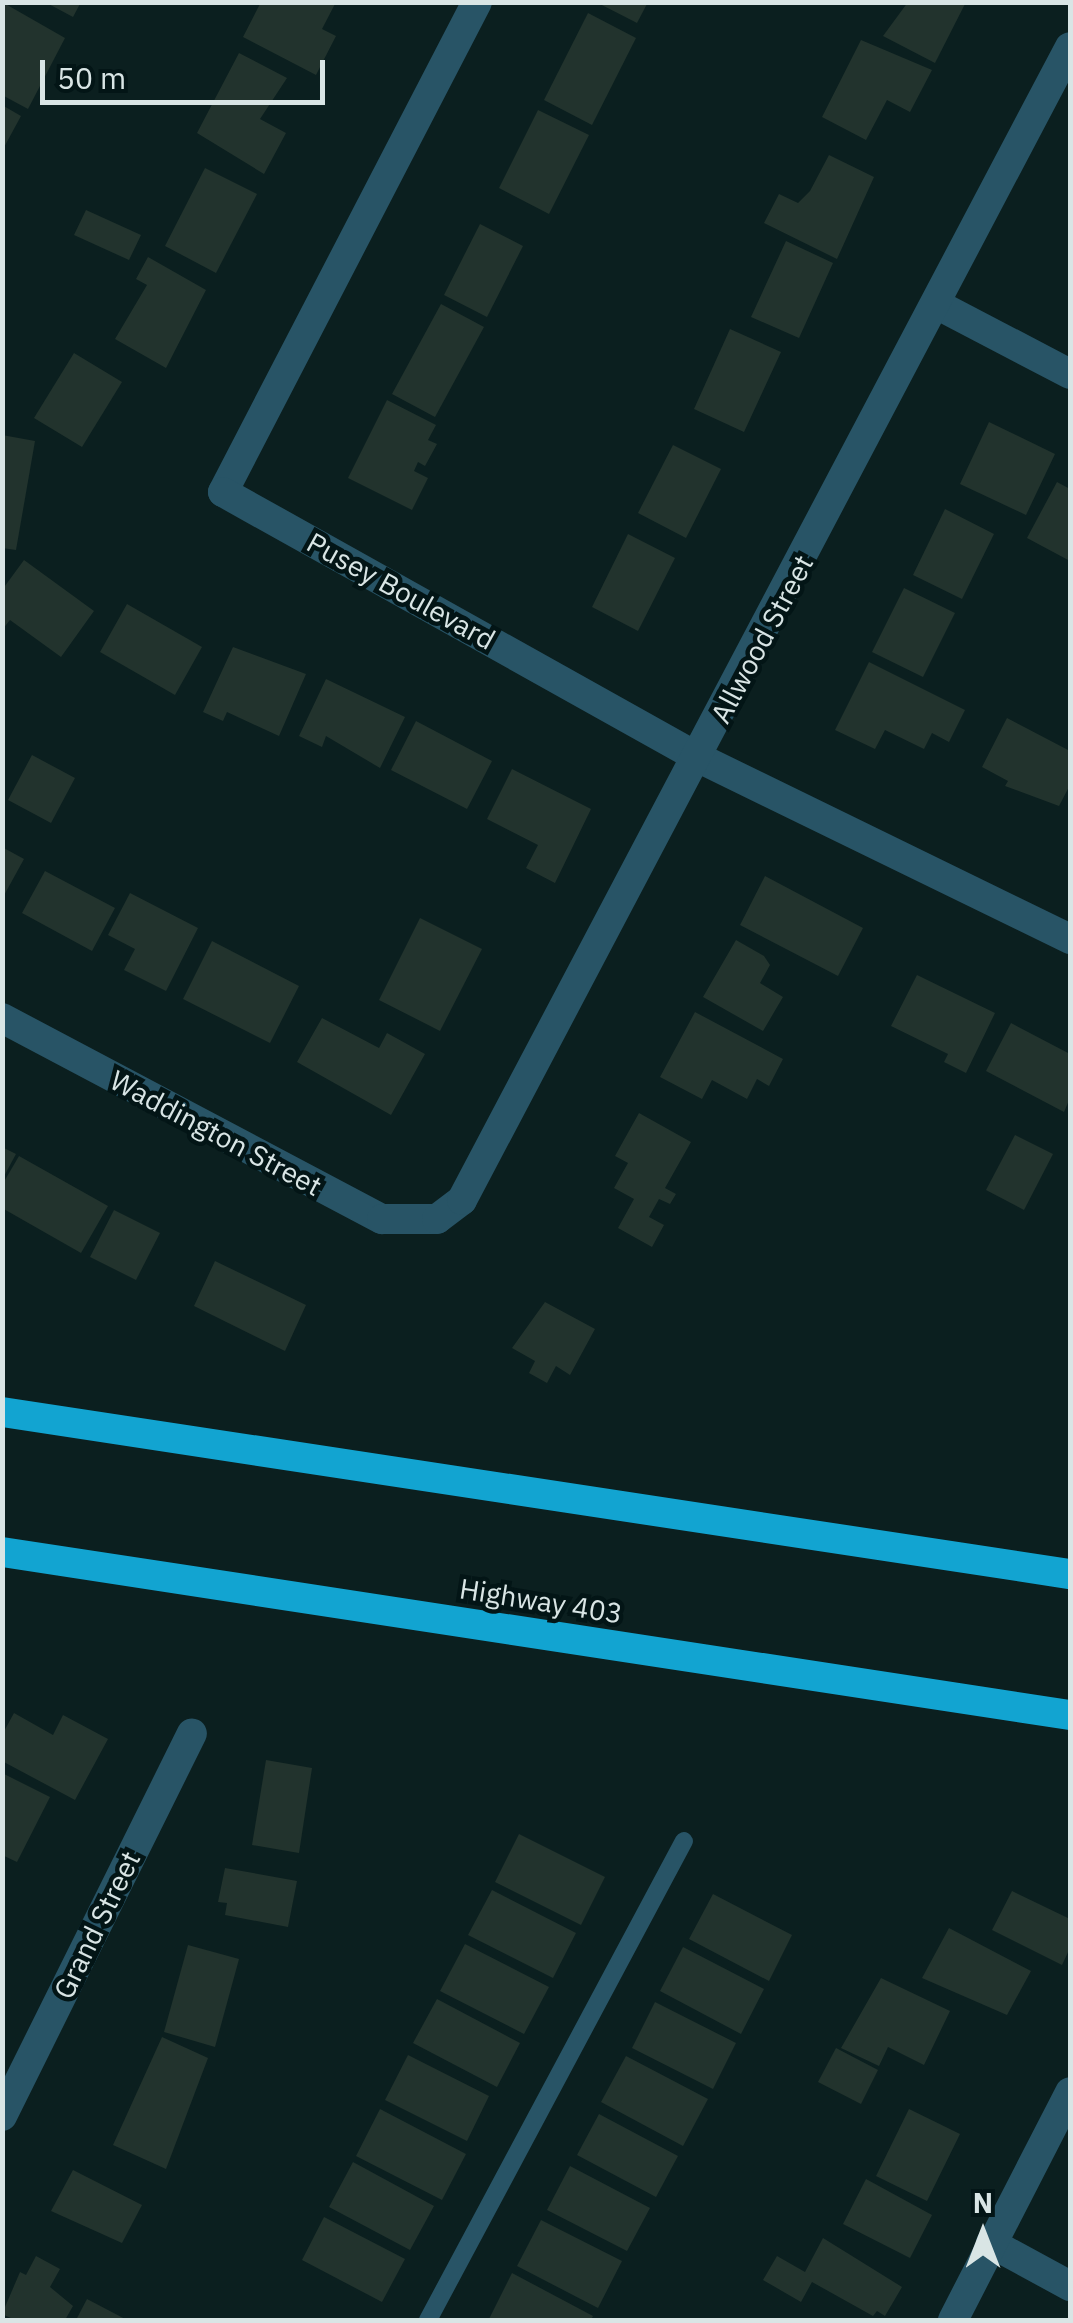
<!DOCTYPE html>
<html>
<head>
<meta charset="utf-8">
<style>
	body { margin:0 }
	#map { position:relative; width:1073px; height:2323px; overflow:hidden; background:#0b1f1f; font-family:"IBM Plex Sans",sans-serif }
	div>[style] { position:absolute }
	.building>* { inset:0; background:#22332d }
	.lane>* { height:18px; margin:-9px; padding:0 9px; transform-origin:9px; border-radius:9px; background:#285466 }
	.street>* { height:30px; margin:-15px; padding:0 15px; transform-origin:15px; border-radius:15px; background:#285466 }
	.highway>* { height:30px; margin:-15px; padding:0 15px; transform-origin:15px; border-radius:15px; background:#12a4d1 }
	span { translate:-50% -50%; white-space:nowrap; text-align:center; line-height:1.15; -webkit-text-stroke:9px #031516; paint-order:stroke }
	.street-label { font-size:28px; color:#d9e5e5 }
	.frame { position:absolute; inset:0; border:5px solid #d9e5e5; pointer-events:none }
	.north { position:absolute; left:933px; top:2183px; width:100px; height:100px; -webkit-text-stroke:8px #031516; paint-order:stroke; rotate:0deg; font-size:28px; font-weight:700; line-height:40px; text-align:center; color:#d9e5e5 }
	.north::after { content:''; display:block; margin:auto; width:35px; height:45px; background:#d9e5e5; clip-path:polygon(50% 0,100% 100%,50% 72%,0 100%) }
	.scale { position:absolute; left:40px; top:60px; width:285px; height:45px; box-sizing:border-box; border:5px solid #d9e5e5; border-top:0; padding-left:12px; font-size:30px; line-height:35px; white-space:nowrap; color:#d9e5e5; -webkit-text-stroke:8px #031516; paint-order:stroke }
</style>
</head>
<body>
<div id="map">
	<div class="building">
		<div style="clip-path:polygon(2px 2px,65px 38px,28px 109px,2px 95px)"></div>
		<div style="clip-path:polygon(45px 2px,81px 2px,73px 17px)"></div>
		<div style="clip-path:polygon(261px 2px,336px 2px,322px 29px,336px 36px,316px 75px,243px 37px)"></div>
		<div style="clip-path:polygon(596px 2px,648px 2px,637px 23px)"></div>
		<div style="clip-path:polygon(908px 2px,966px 2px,935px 63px,883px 36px)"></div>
		<div style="clip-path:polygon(588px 13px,636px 38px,592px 125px,544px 100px)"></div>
		<div style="clip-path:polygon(861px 40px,932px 70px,910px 112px,887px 100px,866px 140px,822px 117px)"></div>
		<div style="clip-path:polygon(239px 53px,287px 78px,260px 119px,286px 133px,264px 174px,197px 133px)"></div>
		<div style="clip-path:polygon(2px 105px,21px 116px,2px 151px)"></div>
		<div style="clip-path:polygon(538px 110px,589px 135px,549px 214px,499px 188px)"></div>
		<div style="clip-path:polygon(829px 155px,874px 177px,837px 259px,764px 223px,779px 194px,798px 203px,810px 191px)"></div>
		<div style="clip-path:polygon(205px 168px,257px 194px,216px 273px,165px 246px)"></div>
		<div style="clip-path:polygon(86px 210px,141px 235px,129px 260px,74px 235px)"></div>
		<div style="clip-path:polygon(480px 224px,523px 246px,487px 317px,444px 295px)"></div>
		<div style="clip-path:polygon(786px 241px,833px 263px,799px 338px,751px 317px)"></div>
		<div style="clip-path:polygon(148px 257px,206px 290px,166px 368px,115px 339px,147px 285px,136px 279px)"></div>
		<div style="clip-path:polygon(441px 304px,484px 327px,435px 417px,392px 394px)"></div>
		<div style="clip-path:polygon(730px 329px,781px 352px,744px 432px,694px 409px)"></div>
		<div style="clip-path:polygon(74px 353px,122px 382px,82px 447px,34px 418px)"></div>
		<div style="clip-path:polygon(387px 400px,436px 425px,428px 440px,437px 444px,425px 466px,418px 462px,414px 471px,428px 478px,412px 510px,348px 478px)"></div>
		<div style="clip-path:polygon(989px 422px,1055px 454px,1026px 515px,960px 484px)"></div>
		<div style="clip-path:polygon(2px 435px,35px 441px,16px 550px,2px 548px)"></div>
		<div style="clip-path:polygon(673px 445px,721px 469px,686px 538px,638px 513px)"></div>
		<div style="clip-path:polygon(1057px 482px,1070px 489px,1070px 561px,1027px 538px)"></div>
		<div style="clip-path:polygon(945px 509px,994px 534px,962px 599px,913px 575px)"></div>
		<div style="clip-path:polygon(628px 534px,675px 558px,638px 631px,592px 607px)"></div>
		<div style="clip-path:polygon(24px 560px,94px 611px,61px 657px,10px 620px,2px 630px,2px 590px)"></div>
		<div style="clip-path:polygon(904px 588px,955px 613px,923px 677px,872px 652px)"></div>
		<div style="clip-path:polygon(127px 604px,202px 647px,175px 695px,100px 652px)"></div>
		<div style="clip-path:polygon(233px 647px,306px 674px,279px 736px,227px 712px,223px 721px,203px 712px)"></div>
		<div style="clip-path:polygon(869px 662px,965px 710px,949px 742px,932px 733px,924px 749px,885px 730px,875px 749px,835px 730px)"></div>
		<div style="clip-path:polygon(326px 679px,405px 717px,380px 768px,326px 736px,322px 747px,299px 736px)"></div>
		<div style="clip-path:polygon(1007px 718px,1070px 751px,1070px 785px,1059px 806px,1005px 786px,1008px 781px,982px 767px)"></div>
		<div style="clip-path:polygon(416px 721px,492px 761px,467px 809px,391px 770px)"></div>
		<div style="clip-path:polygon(32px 755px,75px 778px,51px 823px,8px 800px)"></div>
		<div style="clip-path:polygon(512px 769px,591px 809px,555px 883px,526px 868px,538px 845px,487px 819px)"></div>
		<div style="clip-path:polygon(2px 847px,24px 859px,2px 899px)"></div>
		<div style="clip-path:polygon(45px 871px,115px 908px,92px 951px,22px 913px)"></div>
		<div style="clip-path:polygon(765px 876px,863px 928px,838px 976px,740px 925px)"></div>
		<div style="clip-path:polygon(130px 893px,198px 928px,166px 991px,124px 970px,135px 949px,108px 935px)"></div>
		<div style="clip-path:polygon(420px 918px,482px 949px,440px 1031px,379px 1000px)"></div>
		<div style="clip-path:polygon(736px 940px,764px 956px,770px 965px,760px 983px,783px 997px,763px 1031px,703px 997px)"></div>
		<div style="clip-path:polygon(212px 941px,299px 986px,270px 1043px,183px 999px)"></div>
		<div style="clip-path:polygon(917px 975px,995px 1013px,966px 1073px,944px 1062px,948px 1054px,891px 1026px)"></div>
		<div style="clip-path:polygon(695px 1012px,783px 1059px,769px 1086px,757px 1079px,747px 1099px,712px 1080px,702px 1099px,660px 1077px)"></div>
		<div style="clip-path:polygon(322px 1018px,379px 1048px,387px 1033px,425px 1054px,391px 1115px,297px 1062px)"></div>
		<div style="clip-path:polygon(1011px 1023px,1070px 1054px,1070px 1098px,1064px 1112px,986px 1071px)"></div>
		<div style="clip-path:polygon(639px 1113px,691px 1142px,665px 1188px,676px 1194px,670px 1204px,659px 1199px,649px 1217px,664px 1225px,652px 1247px,618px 1228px,634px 1199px,614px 1188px,628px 1163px,615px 1156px)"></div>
		<div style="clip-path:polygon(1015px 1135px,1053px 1154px,1024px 1210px,986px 1190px)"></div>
		<div style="clip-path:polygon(2px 1147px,16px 1154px,2px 1180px)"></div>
		<div style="clip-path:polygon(19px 1156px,108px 1206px,81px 1253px,2px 1208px,2px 1185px)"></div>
		<div style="clip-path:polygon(114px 1210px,160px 1233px,136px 1280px,90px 1257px)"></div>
		<div style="clip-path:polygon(215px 1261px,306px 1305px,285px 1351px,194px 1306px)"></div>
		<div style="clip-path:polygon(545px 1302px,595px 1329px,570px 1375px,556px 1366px,547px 1383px,529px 1373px,535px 1361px,512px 1348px)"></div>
		<div style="clip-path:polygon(14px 1713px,53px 1735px,63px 1715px,108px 1739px,75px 1800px,2px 1761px,2px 1735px)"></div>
		<div style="clip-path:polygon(266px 1760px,312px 1768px,299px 1853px,252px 1845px)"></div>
		<div style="clip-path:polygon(2px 1773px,50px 1797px,17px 1862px,2px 1855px)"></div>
		<div style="clip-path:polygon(519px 1834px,605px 1877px,581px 1925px,495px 1882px)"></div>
		<div style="clip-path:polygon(225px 1868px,297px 1881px,288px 1927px,225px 1915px,227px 1903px,218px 1902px)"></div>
		<div style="clip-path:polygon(492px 1890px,576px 1933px,553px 1978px,468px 1935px)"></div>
		<div style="clip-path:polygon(1012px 1891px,1070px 1919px,1070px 1948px,1062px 1965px,992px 1930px)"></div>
		<div style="clip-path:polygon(713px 1894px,792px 1935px,769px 1981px,689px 1939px)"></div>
		<div style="clip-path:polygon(949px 1928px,1031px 1971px,1007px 2015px,922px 1978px)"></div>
		<div style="clip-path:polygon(465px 1944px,549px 1987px,524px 2034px,440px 1991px)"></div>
		<div style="clip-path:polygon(188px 1945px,239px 1959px,215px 2047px,164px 2032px)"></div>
		<div style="clip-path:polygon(683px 1947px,764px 1989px,741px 2034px,660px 1991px)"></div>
		<div style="clip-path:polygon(881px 1978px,950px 2011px,924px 2065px,888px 2047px,879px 2066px,841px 2048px)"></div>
		<div style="clip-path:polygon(437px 1999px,520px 2043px,497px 2087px,413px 2043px)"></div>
		<div style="clip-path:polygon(655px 2002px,736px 2043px,713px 2089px,632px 2048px)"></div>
		<div style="clip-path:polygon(162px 2037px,208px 2058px,166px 2169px,113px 2145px)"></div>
		<div style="clip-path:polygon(836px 2048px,878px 2070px,861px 2104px,818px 2082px)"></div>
		<div style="clip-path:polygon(408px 2055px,489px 2096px,467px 2141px,385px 2100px)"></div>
		<div style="clip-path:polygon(626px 2056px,708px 2099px,683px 2146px,601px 2102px)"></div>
		<div style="clip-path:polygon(380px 2109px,466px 2154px,442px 2200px,356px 2156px)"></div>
		<div style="clip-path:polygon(909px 2109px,960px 2134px,927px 2201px,876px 2176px)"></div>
		<div style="clip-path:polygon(599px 2114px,678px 2156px,656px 2197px,577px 2155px)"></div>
		<div style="clip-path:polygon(353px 2162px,434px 2206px,410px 2250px,329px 2207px)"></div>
		<div style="clip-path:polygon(570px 2166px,650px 2208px,627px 2251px,547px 2210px)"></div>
		<div style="clip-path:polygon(73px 2170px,142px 2205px,122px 2243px,51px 2211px)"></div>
		<div style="clip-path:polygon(866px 2179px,932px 2215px,910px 2258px,843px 2224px)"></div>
		<div style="clip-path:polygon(324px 2217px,405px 2259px,382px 2302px,302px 2260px)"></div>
		<div style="clip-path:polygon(541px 2220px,622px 2261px,598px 2308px,517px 2266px)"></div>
		<div style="clip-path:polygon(823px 2238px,902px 2287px,885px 2316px,877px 2311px,873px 2316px,812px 2282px,801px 2302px,763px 2280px,777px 2256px,805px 2272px)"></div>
		<div style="clip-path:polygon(36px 2256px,60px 2269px,50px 2287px,73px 2306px,65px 2320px,15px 2320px,2px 2314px,20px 2272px,26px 2275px)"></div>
		<div style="clip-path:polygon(512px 2273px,593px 2316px,591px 2320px,489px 2319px)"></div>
		<div style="clip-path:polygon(87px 2299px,127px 2320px,76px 2320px)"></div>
	</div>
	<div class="lane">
		<div style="left:428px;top:2320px;width:543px;rotate:-61.88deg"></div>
	</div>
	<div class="street">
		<div style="left:477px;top:2px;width:552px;rotate:117.4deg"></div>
		<div style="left:223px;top:492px;width:545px;rotate:29.2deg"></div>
		<div style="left:699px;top:758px;width:413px;rotate:26deg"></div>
		<div style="left:938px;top:305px;width:149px;rotate:27.6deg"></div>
		<div style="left:2px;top:1018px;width:430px;rotate:27.9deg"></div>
		<div style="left:382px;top:1219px;width:55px"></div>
		<div style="left:437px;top:1219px;width:31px;rotate:-37deg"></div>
		<div style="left:462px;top:1200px;width:1303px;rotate:-62.2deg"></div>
		<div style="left:2px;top:2116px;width:427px;rotate:-63.6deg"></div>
		<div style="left:991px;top:2243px;width:90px;rotate:28.6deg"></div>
		<div style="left:953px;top:2320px;width:256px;rotate:-62.8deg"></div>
	</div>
	<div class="highway">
		<div style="left:2px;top:1412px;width:1080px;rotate:8.63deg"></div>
		<div style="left:2px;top:1552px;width:1080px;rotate:8.68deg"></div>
	</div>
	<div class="street-label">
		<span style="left:401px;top:591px;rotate:29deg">Pusey Boulevard</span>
		<span style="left:762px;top:639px;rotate:-62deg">Allwood Street</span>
		<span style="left:216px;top:1133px;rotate:28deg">Waddington Street</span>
		<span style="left:541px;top:1601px;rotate:9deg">Highway 403</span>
		<span style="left:97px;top:1925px;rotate:-64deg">Grand Street</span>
	</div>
	<div class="frame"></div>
	<div class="north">N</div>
	<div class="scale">50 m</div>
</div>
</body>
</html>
